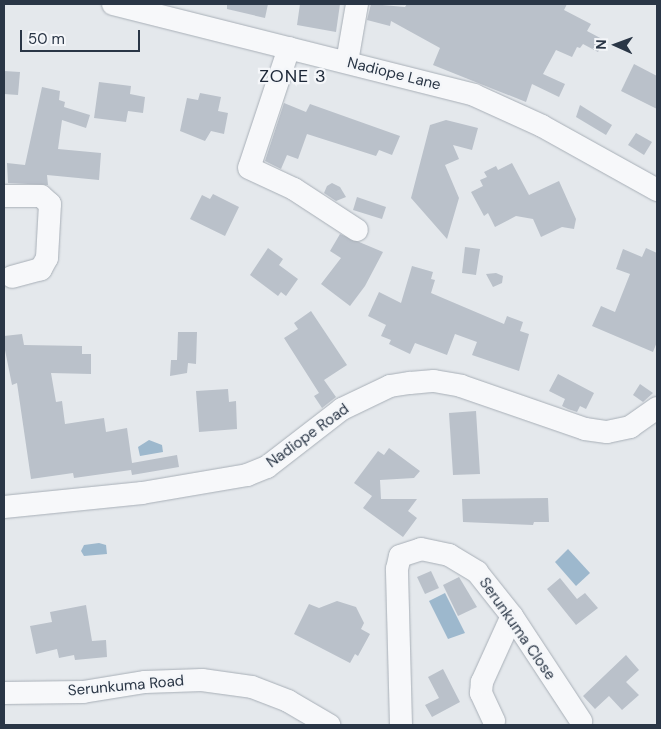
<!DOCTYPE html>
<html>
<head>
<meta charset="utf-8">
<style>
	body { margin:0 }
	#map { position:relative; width:661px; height:729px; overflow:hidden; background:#e4e8ec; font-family:"DM Sans",sans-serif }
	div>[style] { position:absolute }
	.water>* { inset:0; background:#9db8cd }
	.building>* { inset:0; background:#bac1ca }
	.roads { filter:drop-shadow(0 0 1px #a8afb7) drop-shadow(0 0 1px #a8afb7) }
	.minor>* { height:22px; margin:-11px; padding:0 11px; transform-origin:11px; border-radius:11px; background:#f7f8fa }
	span { translate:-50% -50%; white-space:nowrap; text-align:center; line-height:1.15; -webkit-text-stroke:4.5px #f4f6f9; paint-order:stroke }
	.street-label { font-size:15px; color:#2a3646 }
	.quarter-label { font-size:18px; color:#1c2737; letter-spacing:1px }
	.frame { position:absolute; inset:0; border:5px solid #2a3646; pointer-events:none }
	.north { position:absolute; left:591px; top:20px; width:50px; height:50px; -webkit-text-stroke:4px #f4f6f9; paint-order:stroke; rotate:272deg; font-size:14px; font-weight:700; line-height:20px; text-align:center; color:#2a3646 }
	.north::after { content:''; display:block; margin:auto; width:18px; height:22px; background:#2a3646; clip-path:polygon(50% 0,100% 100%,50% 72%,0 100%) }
	.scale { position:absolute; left:20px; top:30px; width:120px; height:22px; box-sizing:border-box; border:2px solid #2a3646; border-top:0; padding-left:6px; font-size:15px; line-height:18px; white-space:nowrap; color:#2a3646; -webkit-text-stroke:4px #f4f6f9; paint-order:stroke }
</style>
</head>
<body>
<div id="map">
	<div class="water">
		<div style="clip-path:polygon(149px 440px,162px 445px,163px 452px,140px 456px,138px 447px)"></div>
		<div style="clip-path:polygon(99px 543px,106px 545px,107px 554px,84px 556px,81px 551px,84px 545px)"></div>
		<div style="clip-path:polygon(568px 549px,590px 573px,576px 586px,555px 562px)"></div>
		<div style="clip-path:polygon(445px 593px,465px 633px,448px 639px,429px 601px)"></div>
	</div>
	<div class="building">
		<div style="clip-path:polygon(227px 4px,268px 4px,265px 18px,227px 9px)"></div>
		<div style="clip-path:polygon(300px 4px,340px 4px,336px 32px,297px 25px)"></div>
		<div style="clip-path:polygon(371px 4px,405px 7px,407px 4px,567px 4px,564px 10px,591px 24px,587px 31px,604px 40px,598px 52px,583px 44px,580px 48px,577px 47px,572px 57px,556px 50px,543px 74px,565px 84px,559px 97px,532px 84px,526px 102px,433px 65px,440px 48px,391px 21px,390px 26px,367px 20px)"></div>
		<div style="clip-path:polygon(634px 64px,657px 76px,657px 109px,621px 91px)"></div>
		<div style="clip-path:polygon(4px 71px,20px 72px,18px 95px,4px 94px)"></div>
		<div style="clip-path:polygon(99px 82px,131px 86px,130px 94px,145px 97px,143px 113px,128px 111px,126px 122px,94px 118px)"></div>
		<div style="clip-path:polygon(42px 87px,60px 91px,59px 100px,65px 102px,64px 107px,90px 115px,86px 128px,62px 120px,58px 149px,101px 153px,99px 180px,47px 175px,48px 185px,8px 183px,7px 163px,25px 165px)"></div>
		<div style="clip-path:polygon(200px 93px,221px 97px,218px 111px,228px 113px,224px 134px,211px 131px,205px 141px,180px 131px,187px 98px,198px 100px)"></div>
		<div style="clip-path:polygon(284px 103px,306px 112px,310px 104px,400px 136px,392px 155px,379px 150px,376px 156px,307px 134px,298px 159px,287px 155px,281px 169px,265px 161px)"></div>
		<div style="clip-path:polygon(580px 105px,612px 125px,606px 135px,576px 117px)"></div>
		<div style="clip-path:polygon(446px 120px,478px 128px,472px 150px,453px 145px,459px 159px,445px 165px,459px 198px,447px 239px,411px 198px,430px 125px)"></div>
		<div style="clip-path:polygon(636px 133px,652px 142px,644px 155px,628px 145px)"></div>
		<div style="clip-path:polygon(512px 163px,529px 195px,559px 181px,576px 219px,574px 229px,562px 227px,541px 237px,533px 219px,516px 216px,495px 227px,488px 213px,484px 216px,471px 192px,483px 186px,480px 180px,487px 177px,484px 172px,496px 166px,498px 170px)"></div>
		<div style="clip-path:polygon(332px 183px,340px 187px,346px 197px,336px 201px,324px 193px,327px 186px)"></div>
		<div style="clip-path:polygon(213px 194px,239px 207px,225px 236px,190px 219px,202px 195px,210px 199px)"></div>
		<div style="clip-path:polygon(357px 197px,386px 207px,382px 219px,353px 210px)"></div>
		<div style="clip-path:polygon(340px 234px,383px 252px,365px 286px,350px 306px,321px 284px,341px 258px,330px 251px)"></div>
		<div style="clip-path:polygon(465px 247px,480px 249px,476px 275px,462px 273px)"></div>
		<div style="clip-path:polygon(268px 248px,283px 259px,279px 265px,298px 279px,286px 296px,281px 292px,278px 296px,250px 275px)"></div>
		<div style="clip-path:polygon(646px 248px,657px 253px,657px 342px,653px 352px,592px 326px,601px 306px,615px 312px,630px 274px,616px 269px,623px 249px,642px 257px)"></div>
		<div style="clip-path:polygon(412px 266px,433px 272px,431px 279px,435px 280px,431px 293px,504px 324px,507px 316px,523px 322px,520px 331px,529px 334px,519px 371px,472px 355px,477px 342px,455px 334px,447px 355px,415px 343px,410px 354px,389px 344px,391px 340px,381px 336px,386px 325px,368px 316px,379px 292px,401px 303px)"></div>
		<div style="clip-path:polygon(496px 273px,503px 276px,502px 283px,493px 287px,486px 274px)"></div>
		<div style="clip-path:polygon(311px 311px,347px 365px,324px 380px,336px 397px,322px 408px,314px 396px,319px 393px,284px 338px,298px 329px,294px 323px)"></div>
		<div style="clip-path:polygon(178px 332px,197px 332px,196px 364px,188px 363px,187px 373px,170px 376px,171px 360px,177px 360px)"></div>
		<div style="clip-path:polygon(22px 334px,24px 345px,82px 346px,82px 354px,91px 354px,91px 374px,51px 373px,56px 402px,62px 401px,65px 424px,104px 418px,106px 432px,127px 428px,132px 463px,177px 455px,179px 467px,132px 475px,131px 470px,74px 478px,73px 473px,31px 479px,17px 383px,12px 385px,4px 345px,4px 336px)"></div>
		<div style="clip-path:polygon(558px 374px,594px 393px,586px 409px,580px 406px,577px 412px,568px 409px,562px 406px,565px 399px,549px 391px)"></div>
		<div style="clip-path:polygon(640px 384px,653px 393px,643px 402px,633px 395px)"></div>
		<div style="clip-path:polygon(228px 389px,229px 402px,236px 401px,237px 429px,199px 432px,196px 391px)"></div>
		<div style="clip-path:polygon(476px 411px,480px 474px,453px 475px,449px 413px)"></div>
		<div style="clip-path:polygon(389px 448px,420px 471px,414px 478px,380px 480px,381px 499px,417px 499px,408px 511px,417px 518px,403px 537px,363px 508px,372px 496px,354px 483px,378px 451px,384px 455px)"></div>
		<div style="clip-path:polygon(548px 498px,549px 522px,534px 522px,533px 525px,463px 522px,462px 499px)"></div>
		<div style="clip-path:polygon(431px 571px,439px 588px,425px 594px,417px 577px)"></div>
		<div style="clip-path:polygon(459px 577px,477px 607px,458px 616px,443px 585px)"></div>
		<div style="clip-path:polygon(560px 578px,577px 599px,585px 593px,598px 608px,576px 625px,547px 589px)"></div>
		<div style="clip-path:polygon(337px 601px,356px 607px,364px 623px,361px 629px,370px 634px,358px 656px,355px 654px,350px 663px,294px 634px,309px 604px,319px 608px)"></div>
		<div style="clip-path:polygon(86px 605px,92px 641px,106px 640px,107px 657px,75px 660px,74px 655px,59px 658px,57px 649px,36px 654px,30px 626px,52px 622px,50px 612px)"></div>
		<div style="clip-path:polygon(626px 655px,639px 670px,626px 682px,639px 695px,622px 710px,609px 696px,595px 709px,583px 696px)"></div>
		<div style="clip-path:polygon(443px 669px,460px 702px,432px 717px,425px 705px,439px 698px,428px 677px)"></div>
	</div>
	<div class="roads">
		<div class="minor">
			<div style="left:113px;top:4px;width:372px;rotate:14.1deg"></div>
			<div style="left:474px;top:95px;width:75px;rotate:24.5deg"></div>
			<div style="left:542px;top:126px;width:132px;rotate:29.1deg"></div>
			<div style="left:289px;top:48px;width:126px;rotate:108.4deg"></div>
			<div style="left:249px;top:168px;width:50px;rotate:25deg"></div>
			<div style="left:294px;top:189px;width:75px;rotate:33.1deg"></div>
			<div style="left:347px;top:62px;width:59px;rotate:-80.2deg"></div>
			<div style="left:4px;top:196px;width:37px"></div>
			<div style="left:41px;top:196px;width:12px;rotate:42deg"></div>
			<div style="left:50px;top:204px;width:54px;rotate:93.2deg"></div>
			<div style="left:47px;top:258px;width:13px;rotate:119deg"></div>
			<div style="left:41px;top:269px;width:30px;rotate:165deg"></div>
			<div style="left:4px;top:507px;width:139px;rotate:-5.8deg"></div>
			<div style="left:142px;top:493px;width:107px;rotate:-9.7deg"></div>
			<div style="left:247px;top:475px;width:22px;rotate:-22deg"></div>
			<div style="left:267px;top:467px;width:95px;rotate:-37.7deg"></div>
			<div style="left:342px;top:409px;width:53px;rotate:-25.6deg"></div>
			<div style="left:390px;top:386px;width:20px;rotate:-9deg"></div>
			<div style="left:410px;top:383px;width:24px;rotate:-5deg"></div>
			<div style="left:434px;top:381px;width:27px;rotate:10deg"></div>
			<div style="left:461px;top:386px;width:131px;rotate:19.1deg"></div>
			<div style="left:585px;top:429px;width:22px;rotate:8deg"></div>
			<div style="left:607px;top:432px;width:24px;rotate:-12deg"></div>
			<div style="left:630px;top:427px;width:33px;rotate:-35deg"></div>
			<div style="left:4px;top:693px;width:79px;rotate:-0.7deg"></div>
			<div style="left:83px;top:692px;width:63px;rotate:-9.2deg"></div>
			<div style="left:145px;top:682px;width:57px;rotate:-2deg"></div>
			<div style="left:202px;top:680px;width:50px;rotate:8deg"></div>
			<div style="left:252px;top:687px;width:39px;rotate:21deg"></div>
			<div style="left:288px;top:701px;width:48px;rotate:30.3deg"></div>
			<div style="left:494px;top:721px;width:31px;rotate:-115deg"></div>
			<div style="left:481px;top:693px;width:11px;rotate:-85deg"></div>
			<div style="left:482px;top:682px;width:72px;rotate:-65.6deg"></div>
			<div style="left:401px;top:725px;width:156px;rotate:-91.5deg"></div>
			<div style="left:397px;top:569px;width:13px;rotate:-77deg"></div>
			<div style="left:400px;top:556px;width:22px;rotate:-18deg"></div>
			<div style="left:421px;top:549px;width:29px;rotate:12deg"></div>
			<div style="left:449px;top:555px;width:33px;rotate:31deg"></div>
			<div style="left:477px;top:572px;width:56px;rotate:51.5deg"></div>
			<div style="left:512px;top:616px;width:126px;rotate:56.7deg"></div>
		</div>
	</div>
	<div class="street-label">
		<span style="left:394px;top:74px;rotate:14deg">Nadiope Lane</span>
		<span style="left:308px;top:436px;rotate:-36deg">Nadiope Road</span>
		<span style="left:517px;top:629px;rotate:55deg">Serunkuma Close</span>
		<span style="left:126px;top:686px;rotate:-5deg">Serunkuma Road</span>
	</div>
	<div class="quarter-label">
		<span style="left:293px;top:76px">ZONE 3</span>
	</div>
	<div class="frame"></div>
	<div class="north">N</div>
	<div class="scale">50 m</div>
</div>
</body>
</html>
